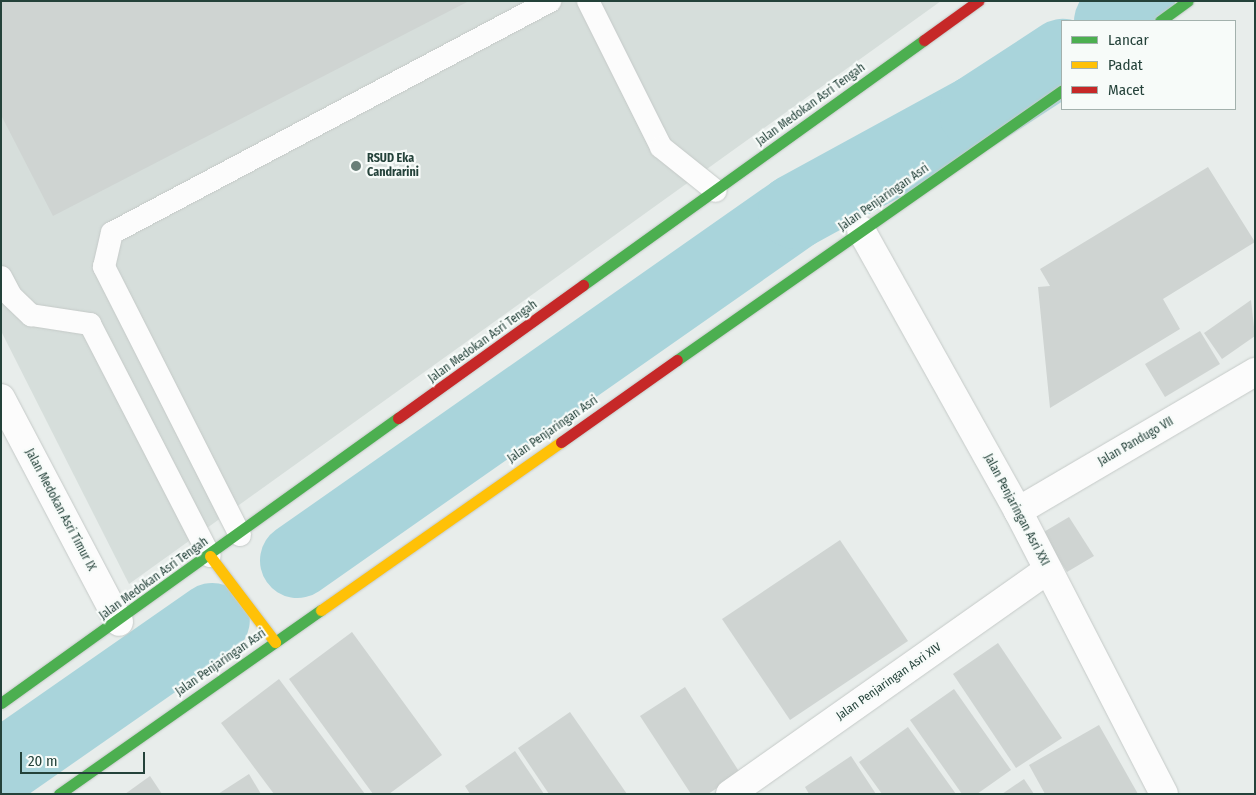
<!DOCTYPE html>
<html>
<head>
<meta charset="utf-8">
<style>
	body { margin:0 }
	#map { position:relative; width:1256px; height:795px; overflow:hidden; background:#e8edeb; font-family:"Fira Sans Condensed",sans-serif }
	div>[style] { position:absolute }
	.built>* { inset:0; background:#d6dedb }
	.river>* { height:75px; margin:-37.5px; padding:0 37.5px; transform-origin:37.5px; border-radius:37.5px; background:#a9d4db }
	.building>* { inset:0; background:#cfd4d2 }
	.roads { filter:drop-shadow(0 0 1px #c5cac8) drop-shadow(0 0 1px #c5cac8) }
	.lane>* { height:22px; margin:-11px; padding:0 11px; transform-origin:11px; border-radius:11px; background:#fcfcfc }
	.street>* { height:28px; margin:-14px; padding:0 14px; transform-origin:14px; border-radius:14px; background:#fcfcfc }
	.fast>* { height:11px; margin:-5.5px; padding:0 5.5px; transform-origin:5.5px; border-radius:5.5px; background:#4caf50 }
	.slow>* { height:11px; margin:-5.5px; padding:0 5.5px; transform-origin:5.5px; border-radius:5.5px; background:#ffc107 }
	.jam>* { height:11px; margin:-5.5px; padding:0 5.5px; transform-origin:5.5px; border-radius:5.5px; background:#c62828 }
	.dots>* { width:14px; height:14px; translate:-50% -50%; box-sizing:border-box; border:2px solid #f7fbf9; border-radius:50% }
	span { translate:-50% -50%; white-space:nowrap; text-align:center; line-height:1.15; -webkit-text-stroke:4.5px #f7fbf9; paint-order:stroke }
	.street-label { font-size:12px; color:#24423a }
	.poi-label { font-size:12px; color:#24423a; font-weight:700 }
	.left { translate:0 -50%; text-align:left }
	.frame { position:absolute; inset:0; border:2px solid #24423a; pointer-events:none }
	.legend { position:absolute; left:1061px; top:20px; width:175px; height:90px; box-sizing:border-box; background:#f7fbf9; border:1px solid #a3b1ad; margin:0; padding:6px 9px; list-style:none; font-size:15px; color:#24423a }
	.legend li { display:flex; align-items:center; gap:10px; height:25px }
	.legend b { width:25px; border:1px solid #a3b1ad }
	.scale { position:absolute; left:20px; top:752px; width:125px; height:22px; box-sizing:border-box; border:2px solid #24423a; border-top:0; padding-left:6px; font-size:15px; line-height:18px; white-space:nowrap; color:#24423a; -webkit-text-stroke:4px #f7fbf9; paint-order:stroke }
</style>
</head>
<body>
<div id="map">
	<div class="built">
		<div style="clip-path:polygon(1px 1px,941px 1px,129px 584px,1px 331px)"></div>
	</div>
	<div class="river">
		<div style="left:1111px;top:21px;width:33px;rotate:-38deg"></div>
		<div style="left:297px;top:560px;width:608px;rotate:-35.02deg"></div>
		<div style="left:795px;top:211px;width:206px;rotate:-28.7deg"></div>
		<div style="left:976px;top:112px;width:103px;rotate:-33.1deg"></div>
		<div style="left:1px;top:767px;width:257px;rotate:-34.9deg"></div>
	</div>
	<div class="building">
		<div style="clip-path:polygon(1px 1px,469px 1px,53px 216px,1px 115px)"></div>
		<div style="clip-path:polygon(1208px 167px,1255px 242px,1163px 299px,1180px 329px,1050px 408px,1038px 287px,1050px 286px,1040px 269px)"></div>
		<div style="clip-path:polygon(1251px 300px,1255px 336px,1222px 359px,1204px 333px)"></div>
		<div style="clip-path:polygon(1200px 331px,1220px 364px,1165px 397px,1145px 364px)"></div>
		<div style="clip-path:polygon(1069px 517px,1094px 556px,1067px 572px,1042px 533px)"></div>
		<div style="clip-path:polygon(840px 540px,908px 641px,790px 720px,722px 619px)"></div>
		<div style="clip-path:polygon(352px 632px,442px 755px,389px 794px,373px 794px,289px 679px)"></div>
		<div style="clip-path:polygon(998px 643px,1062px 738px,1016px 768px,953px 674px)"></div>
		<div style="clip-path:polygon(279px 679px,365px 794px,274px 794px,221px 723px)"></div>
		<div style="clip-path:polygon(685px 687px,740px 773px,708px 794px,691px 794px,640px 716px)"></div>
		<div style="clip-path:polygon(954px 689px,1011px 770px,977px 794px,962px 794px,910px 720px)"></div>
		<div style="clip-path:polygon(570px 712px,627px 794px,549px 794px,518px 748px)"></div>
		<div style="clip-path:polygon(1099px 725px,1138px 794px,1045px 794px,1029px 765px)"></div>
		<div style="clip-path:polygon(908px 727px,956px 794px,882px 794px,859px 762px)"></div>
		<div style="clip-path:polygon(515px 751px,544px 794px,470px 794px,465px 786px)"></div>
		<div style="clip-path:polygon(851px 756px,876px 794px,809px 794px,805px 787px)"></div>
		<div style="clip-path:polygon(249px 774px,261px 794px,218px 794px)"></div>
		<div style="clip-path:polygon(150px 776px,162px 794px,125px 794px)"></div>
		<div style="clip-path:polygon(1024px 779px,1034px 794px,1002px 794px)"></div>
	</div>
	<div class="roads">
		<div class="lane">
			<div style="left:588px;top:1px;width:163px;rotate:63.4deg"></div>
			<div style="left:661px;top:147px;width:70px;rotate:38.7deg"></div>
			<div style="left:1px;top:277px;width:21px;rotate:62deg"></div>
			<div style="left:11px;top:296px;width:28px;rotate:44deg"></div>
			<div style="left:31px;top:315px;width:60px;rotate:8.7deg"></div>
			<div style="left:90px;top:324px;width:261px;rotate:62.7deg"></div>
			<div style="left:240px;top:535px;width:301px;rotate:-116.9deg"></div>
			<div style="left:104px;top:267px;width:35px;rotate:-77deg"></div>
			<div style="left:112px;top:233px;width:496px;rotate:-27.9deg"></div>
		</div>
		<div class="street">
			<div style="left:861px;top:230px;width:322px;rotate:60.8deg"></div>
			<div style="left:1018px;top:511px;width:318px;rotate:62.7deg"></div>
			<div style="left:1px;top:398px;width:253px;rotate:62.2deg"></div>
			<div style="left:1018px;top:511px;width:275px;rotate:-30.4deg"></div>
			<div style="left:730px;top:794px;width:389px;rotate:-35.2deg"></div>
		</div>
		<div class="fast">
			<div style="left:1160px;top:21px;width:34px;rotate:-36deg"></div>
			<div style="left:583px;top:285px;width:420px;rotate:-35.7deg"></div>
			<div style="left:677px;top:360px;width:470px;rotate:-35deg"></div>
			<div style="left:1px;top:703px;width:489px;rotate:-35.7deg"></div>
			<div style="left:59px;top:794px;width:320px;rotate:-35.1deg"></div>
		</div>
		<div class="slow">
			<div style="left:210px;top:556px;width:108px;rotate:52.9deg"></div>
			<div style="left:321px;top:610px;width:293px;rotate:-35deg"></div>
		</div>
		<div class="jam">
			<div style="left:924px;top:40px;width:67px;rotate:-35.8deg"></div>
			<div style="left:398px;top:418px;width:228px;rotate:-35.7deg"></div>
			<div style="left:561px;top:442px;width:142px;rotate:-35.3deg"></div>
		</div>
	</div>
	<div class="dots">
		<div style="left:356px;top:166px;background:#697e78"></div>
	</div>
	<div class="street-label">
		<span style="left:811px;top:105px;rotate:-36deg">Jalan Medokan Asri Tengah</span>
		<span style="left:884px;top:198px;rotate:-35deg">Jalan Penjaringan Asri</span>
		<span style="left:483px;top:342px;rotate:-36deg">Jalan Medokan Asri Tengah</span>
		<span style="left:553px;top:430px;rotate:-35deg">Jalan Penjaringan Asri</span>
		<span style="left:1136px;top:442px;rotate:-30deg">Jalan Pandugo VII</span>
		<span style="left:60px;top:510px;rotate:62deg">Jalan Medokan Asri Timur IX</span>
		<span style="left:1016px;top:510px;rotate:62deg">Jalan Penjaringan Asri XXI</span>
		<span style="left:154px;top:579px;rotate:-36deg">Jalan Medokan Asri Tengah</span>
		<span style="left:221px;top:663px;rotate:-35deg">Jalan Penjaringan Asri</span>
		<span style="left:889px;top:682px;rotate:-35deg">Jalan Penjaringan Asri XIV</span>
	</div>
	<div class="poi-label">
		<span class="left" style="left:367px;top:166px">RSUD Eka<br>Candrarini</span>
	</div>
	<div class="frame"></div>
	<ul class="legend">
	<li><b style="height:6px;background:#4caf50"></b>Lancar</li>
	<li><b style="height:6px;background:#ffc107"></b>Padat</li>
	<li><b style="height:6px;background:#c62828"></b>Macet</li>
	</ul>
	<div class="scale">20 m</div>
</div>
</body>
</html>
